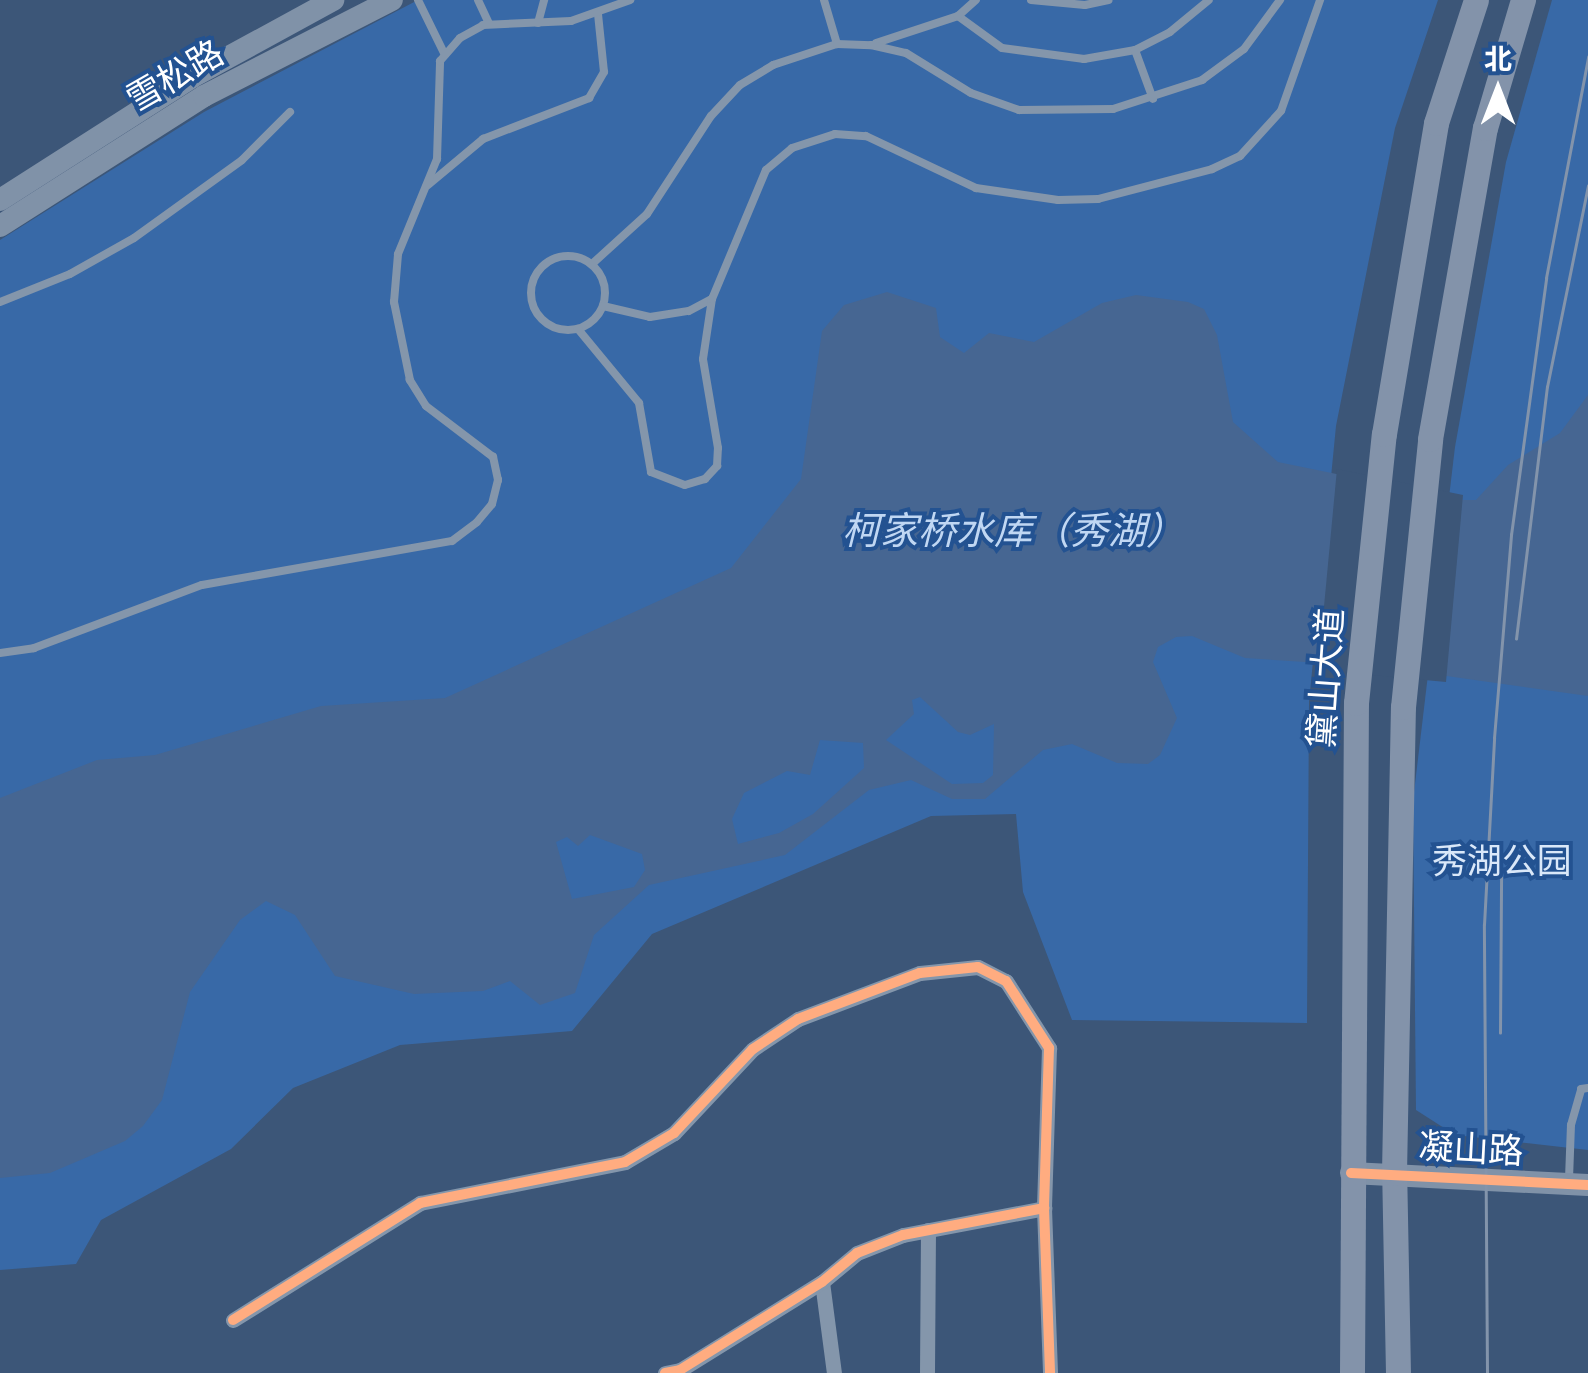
<!DOCTYPE html>
<html>
<head>
<meta charset="utf-8">
<style>
	body { margin:0 }
	#map { position:relative; width:1588px; height:1373px; overflow:hidden; background:#3c5678; font-family:"Work Sans","Noto Sans SC",sans-serif }
	div>[style] { position:absolute }
	.green>* { inset:0; background:#3869a7 }
	.water>* { inset:0; background:#466692 }
	.pier>* { inset:0; background:#3c5678 }
	.lane>* { height:8px; margin:-4px; padding:0 4px; transform-origin:4px; border-radius:4px; background:#8496ab }
	.lane>.ring { margin:-4px; padding:0; box-sizing:content-box; background:none; border:8px solid #8496ab; border-radius:50% }
	.street>* { height:15px; margin:-7.5px; padding:0 7.5px; transform-origin:7.5px; border-radius:7.5px; background:#8496ab }
	.secondary>* { height:22px; margin:-11px; padding:0 11px; transform-origin:11px; border-radius:11px; background:#8092a8 }
	.primary>* { height:25px; margin:-12.5px; padding:0 12.5px; transform-origin:12.5px; border-radius:12.5px; background:#8393aa }
	.tram>* { height:2.5px; margin:-1.25px; padding:0 1.25px; transform-origin:1.25px; border-radius:1.25px; background:#8394ab }
	.cycleway>* { height:10px; margin:-5px; padding:0 5px; transform-origin:5px; border-radius:5px; background:#ffac80 }
	span { translate:-50% -50%; white-space:nowrap; text-align:center; line-height:1.15; -webkit-text-stroke:8px #235291; paint-order:stroke }
	.street-label { font-size:35px; color:#fff }
	.park-label { font-size:35px; color:#dae8f9 }
	.water-label { font-size:38px; color:#c0d7f3; font-style:italic }
	.north { position:absolute; left:1448px; top:40px; width:100px; height:100px; -webkit-text-stroke:8px #235291; paint-order:stroke; rotate:0deg; font-size:28px; font-weight:700; line-height:40px; text-align:center; color:#fff }
	.north::after { content:''; display:block; margin:auto; width:35px; height:45px; background:#fff; clip-path:polygon(50% 0,100% 100%,50% 72%,0 100%) }
</style>
</head>
<body>
<div id="map">
	<div class="green">
		<div style="clip-path:polygon(418px 0,1438px 0,1395px 128px,1336px 426px,1309px 702px,1307px 1023px,1072px 1020px,1023px 892px,1016px 814px,931px 816px,652px 934px,572px 1031px,400px 1045px,293px 1088px,231px 1149px,101px 1220px,76px 1264px,0 1270px,0 240px,204px 112px)"></div>
		<div style="clip-path:polygon(1552px 0,1588px 0,1588px 1150px,1455px 1135px,1416px 1110px,1413px 801px,1455px 447px,1506px 162px)"></div>
	</div>
	<div class="water">
		<div style="clip-path:polygon(evenodd,887px 292px,936px 308px,940px 337px,964px 353px,989px 333px,1034px 342px,1102px 303px,1136px 295px,1188px 302px,1204px 309px,1217px 335px,1233px 422px,1278px 462px,1463px 500px,1476px 500px,1508px 465px,1560px 433px,1588px 395px,1588px 696px,1383px 667px,1245px 658px,1192px 636px,1176px 637px,1158px 647px,1153px 662px,1177px 718px,1160px 755px,1148px 764px,1117px 763px,1072px 744px,1043px 750px,985px 799px,952px 799px,911px 780px,869px 790px,785px 855px,649px 885px,594px 935px,575px 993px,540px 1005px,510px 981px,483px 991px,414px 994px,335px 976px,295px 915px,266px 901px,240px 920px,190px 992px,162px 1100px,143px 1126px,125px 1141px,50px 1173px,0 1178px,0 798px,97px 760px,155px 755px,321px 706px,445px 698px,731px 568px,801px 479px,822px 331px,844px 305px,887px 292px,920px 697px,958px 732px,970px 735px,994px 724px,993px 775px,983px 783px,952px 784px,886px 740px,914px 714px,912px 700px,920px 697px,887px 292px,820px 740px,863px 743px,864px 768px,813px 814px,779px 833px,738px 844px,732px 819px,744px 793px,787px 771px,810px 775px,820px 740px,887px 292px,590px 835px,642px 854px,645px 870px,634px 887px,572px 899px,556px 842px,567px 837px,578px 846px,590px 835px)"></div>
	</div>
	<div class="pier">
		<div style="clip-path:polygon(1337px 469px,1463px 495px,1446px 682px,1318px 670px)"></div>
	</div>
	<div class="lane">
		<div style="left:418px;top:0;width:61px;rotate:63.9deg"></div>
		<div style="left:478px;top:0;width:26px;rotate:65deg"></div>
		<div style="left:824px;top:0;width:46px;rotate:73.5deg"></div>
		<div style="left:1031px;top:0;width:54px;rotate:5.3deg"></div>
		<div style="left:1085px;top:5px;width:24px;rotate:-12deg"></div>
		<div style="left:958px;top:16px;width:54px;rotate:36deg"></div>
		<div style="left:1002px;top:48px;width:83px;rotate:7.6deg"></div>
		<div style="left:1084px;top:59px;width:52px;rotate:-10deg"></div>
		<div style="left:1135px;top:50px;width:39px;rotate:-27deg"></div>
		<div style="left:1170px;top:32px;width:50px;rotate:-39.4deg"></div>
		<div style="left:538px;top:23px;width:24px;rotate:-75deg"></div>
		<div style="left:876px;top:43px;width:86px;rotate:-18.2deg"></div>
		<div style="left:958px;top:16px;width:24px;rotate:-42deg"></div>
		<div style="left:1135px;top:50px;width:52px;rotate:69.8deg"></div>
		<div style="left:428px;top:185px;width:72px;rotate:-39.9deg"></div>
		<div style="left:483px;top:139px;width:114px;rotate:-21.1deg"></div>
		<div style="left:589px;top:98px;width:30px;rotate:-60deg"></div>
		<div style="left:604px;top:72px;width:58px;rotate:-95.9deg"></div>
		<div class="ring" style="left:531px;top:256px;width:66px;height:66px"></div>
		<div style="left:592px;top:264px;width:74px;rotate:-42.3deg"></div>
		<div style="left:647px;top:214px;width:117px;rotate:-56.9deg"></div>
		<div style="left:711px;top:116px;width:42px;rotate:-46.9deg"></div>
		<div style="left:740px;top:85px;width:39px;rotate:-31deg"></div>
		<div style="left:773px;top:65px;width:67px;rotate:-18.2deg"></div>
		<div style="left:837px;top:44px;width:34px;rotate:2deg"></div>
		<div style="left:871px;top:45px;width:36px;rotate:13deg"></div>
		<div style="left:906px;top:53px;width:76px;rotate:31.6deg"></div>
		<div style="left:971px;top:93px;width:51px;rotate:19.5deg"></div>
		<div style="left:1019px;top:110px;width:94px;rotate:-0.6deg"></div>
		<div style="left:1113px;top:109px;width:94px;rotate:-18deg"></div>
		<div style="left:1202px;top:80px;width:52px;rotate:-36.4deg"></div>
		<div style="left:1244px;top:49px;width:61px;rotate:-53.7deg"></div>
		<div style="left:0;top:302px;width:75px;rotate:-21.8deg"></div>
		<div style="left:70px;top:274px;width:73px;rotate:-29.4deg"></div>
		<div style="left:134px;top:238px;width:133px;rotate:-35.8deg"></div>
		<div style="left:242px;top:160px;width:68px;rotate:-45deg"></div>
		<div style="left:603px;top:306px;width:48px;rotate:13.2deg"></div>
		<div style="left:650px;top:317px;width:39px;rotate:-9deg"></div>
		<div style="left:689px;top:311px;width:26px;rotate:-28deg"></div>
		<div style="left:578px;top:329px;width:96px;rotate:50.5deg"></div>
		<div style="left:639px;top:403px;width:70px;rotate:80.1deg"></div>
		<div style="left:651px;top:472px;width:36px;rotate:21deg"></div>
		<div style="left:685px;top:485px;width:21px;rotate:-17deg"></div>
		<div style="left:705px;top:479px;width:18px;rotate:-47deg"></div>
		<div style="left:717px;top:466px;width:18px;rotate:-87deg"></div>
		<div style="left:718px;top:448px;width:90px;rotate:-99.6deg"></div>
		<div style="left:703px;top:359px;width:61px;rotate:-81.5deg"></div>
		<div style="left:712px;top:299px;width:140px;rotate:-67.3deg"></div>
		<div style="left:766px;top:170px;width:34px;rotate:-40deg"></div>
		<div style="left:792px;top:148px;width:45px;rotate:-18deg"></div>
		<div style="left:835px;top:134px;width:31px;rotate:4deg"></div>
		<div style="left:866px;top:136px;width:122px;rotate:25.3deg"></div>
		<div style="left:976px;top:188px;width:83px;rotate:8.3deg"></div>
		<div style="left:1058px;top:200px;width:40px;rotate:-1.4deg"></div>
		<div style="left:1098px;top:199px;width:118px;rotate:-14.7deg"></div>
		<div style="left:1212px;top:169px;width:31px;rotate:-25deg"></div>
		<div style="left:1240px;top:156px;width:61px;rotate:-47.7deg"></div>
		<div style="left:1281px;top:111px;width:118px;rotate:-70.6deg"></div>
		<div style="left:0;top:653px;width:34px;rotate:-8deg"></div>
		<div style="left:34px;top:648px;width:179px;rotate:-20.6deg"></div>
		<div style="left:202px;top:585px;width:254px;rotate:-10deg"></div>
		<div style="left:452px;top:541px;width:31px;rotate:-37deg"></div>
		<div style="left:477px;top:522px;width:23px;rotate:-50deg"></div>
		<div style="left:492px;top:504px;width:25px;rotate:-76deg"></div>
		<div style="left:498px;top:480px;width:24px;rotate:-102deg"></div>
		<div style="left:493px;top:457px;width:84px;rotate:-142.7deg"></div>
		<div style="left:426px;top:406px;width:31px;rotate:-122deg"></div>
		<div style="left:410px;top:380px;width:80px;rotate:-101.6deg"></div>
		<div style="left:394px;top:302px;width:48px;rotate:-85.2deg"></div>
		<div style="left:398px;top:254px;width:103px;rotate:-67.7deg"></div>
		<div style="left:437px;top:159px;width:98px;rotate:-88.2deg"></div>
		<div style="left:440px;top:61px;width:30px;rotate:-49deg"></div>
		<div style="left:460px;top:38px;width:26px;rotate:-29deg"></div>
		<div style="left:483px;top:25px;width:88px;rotate:-2.6deg"></div>
		<div style="left:571px;top:21px;width:63px;rotate:-19.6deg"></div>
		<div style="left:1569px;top:1179px;width:54px;rotate:-87.9deg"></div>
		<div style="left:1571px;top:1125px;width:37px;rotate:-74deg"></div>
		<div style="left:1581px;top:1089px;width:7px;rotate:-8deg"></div>
	</div>
	<div class="street">
		<div style="left:822px;top:1282px;width:92px;rotate:82.5deg"></div>
		<div style="left:233px;top:1320px;width:221px;rotate:-32deg"></div>
		<div style="left:420px;top:1203px;width:209px;rotate:-11.3deg"></div>
		<div style="left:625px;top:1162px;width:57px;rotate:-30.6deg"></div>
		<div style="left:674px;top:1133px;width:115px;rotate:-46.8deg"></div>
		<div style="left:753px;top:1049px;width:54px;rotate:-33.7deg"></div>
		<div style="left:798px;top:1019px;width:130px;rotate:-20.7deg"></div>
		<div style="left:920px;top:973px;width:58px;rotate:-5.9deg"></div>
		<div style="left:978px;top:967px;width:31px;rotate:27deg"></div>
		<div style="left:1006px;top:981px;width:80px;rotate:57.3deg"></div>
		<div style="left:1049px;top:1048px;width:160px;rotate:91.8deg"></div>
		<div style="left:1044px;top:1208px;width:165px;rotate:87.9deg"></div>
		<div style="left:665px;top:1373px;width:15px;rotate:-11deg"></div>
		<div style="left:680px;top:1370px;width:167px;rotate:-31.8deg"></div>
		<div style="left:822px;top:1282px;width:45px;rotate:-39.6deg"></div>
		<div style="left:857px;top:1253px;width:49px;rotate:-21.4deg"></div>
		<div style="left:903px;top:1235px;width:144px;rotate:-10.8deg"></div>
		<div style="left:927px;top:1373px;width:143px;rotate:-89.6deg"></div>
	</div>
	<div class="secondary">
		<div style="left:0;top:200px;width:228px;rotate:-32.6deg"></div>
		<div style="left:192px;top:77px;width:161px;rotate:-28.6deg"></div>
		<div style="left:0;top:226px;width:242px;rotate:-32.5deg"></div>
		<div style="left:204px;top:96px;width:211px;rotate:-27.1deg"></div>
		<div style="left:1351px;top:1173px;width:237px;rotate:2.9deg"></div>
	</div>
	<div class="primary">
		<div style="left:1352px;top:1373px;width:670px;rotate:-89.66deg"></div>
		<div style="left:1356px;top:703px;width:270px;rotate:-84.1deg"></div>
		<div style="left:1384px;top:434px;width:315px;rotate:-80.5deg"></div>
		<div style="left:1436px;top:123px;width:129px;rotate:-72deg"></div>
		<div style="left:1398px;top:1373px;width:200px;rotate:-91.1deg"></div>
		<div style="left:1394px;top:1173px;width:466px;rotate:-88.9deg"></div>
		<div style="left:1403px;top:707px;width:269px;rotate:-84.2deg"></div>
		<div style="left:1430px;top:439px;width:316px;rotate:-80deg"></div>
		<div style="left:1485px;top:128px;width:134px;rotate:-73.5deg"></div>
	</div>
	<div class="tram">
		<div style="left:1516px;top:639px;width:254px;rotate:-83deg"></div>
		<div style="left:1547px;top:387px;width:205px;rotate:-78.5deg"></div>
		<div style="left:1500px;top:1033px;width:155px;rotate:-89.6deg"></div>
		<div style="left:1487px;top:1373px;width:448px;rotate:-90.4deg"></div>
		<div style="left:1484px;top:925px;width:187px;rotate:-86.9deg"></div>
		<div style="left:1494px;top:738px;width:204px;rotate:-85.2deg"></div>
		<div style="left:1511px;top:535px;width:259px;rotate:-82.2deg"></div>
		<div style="left:1546px;top:278px;width:225px;rotate:-79.2deg"></div>
	</div>
	<div class="cycleway">
		<div style="left:1351px;top:1173px;width:237px;rotate:2.9deg"></div>
		<div style="left:233px;top:1320px;width:221px;rotate:-32deg"></div>
		<div style="left:420px;top:1203px;width:209px;rotate:-11.3deg"></div>
		<div style="left:625px;top:1162px;width:57px;rotate:-30.6deg"></div>
		<div style="left:674px;top:1133px;width:115px;rotate:-46.8deg"></div>
		<div style="left:753px;top:1049px;width:54px;rotate:-33.7deg"></div>
		<div style="left:798px;top:1019px;width:130px;rotate:-20.7deg"></div>
		<div style="left:920px;top:973px;width:58px;rotate:-5.9deg"></div>
		<div style="left:978px;top:967px;width:31px;rotate:27deg"></div>
		<div style="left:1006px;top:981px;width:80px;rotate:57.3deg"></div>
		<div style="left:1049px;top:1048px;width:160px;rotate:91.8deg"></div>
		<div style="left:1044px;top:1208px;width:165px;rotate:87.9deg"></div>
		<div style="left:665px;top:1373px;width:15px;rotate:-11deg"></div>
		<div style="left:680px;top:1370px;width:167px;rotate:-31.8deg"></div>
		<div style="left:822px;top:1282px;width:45px;rotate:-39.6deg"></div>
		<div style="left:857px;top:1253px;width:49px;rotate:-21.4deg"></div>
		<div style="left:903px;top:1235px;width:144px;rotate:-10.8deg"></div>
	</div>
	<div class="street-label">
		<span style="left:175px;top:76px;rotate:-30deg">雪松路</span>
		<span style="left:1326px;top:678px;rotate:-86deg">黛山大道</span>
		<span style="left:1471px;top:1149px;rotate:3deg">凝山路</span>
	</div>
	<div class="park-label">
		<span style="left:1502px;top:861px">秀湖公园</span>
	</div>
	<div class="water-label">
		<span style="left:1013px;top:532px">柯家桥水库（秀湖）</span>
	</div>
	<div class="north">北</div>
</div>
</body>
</html>
